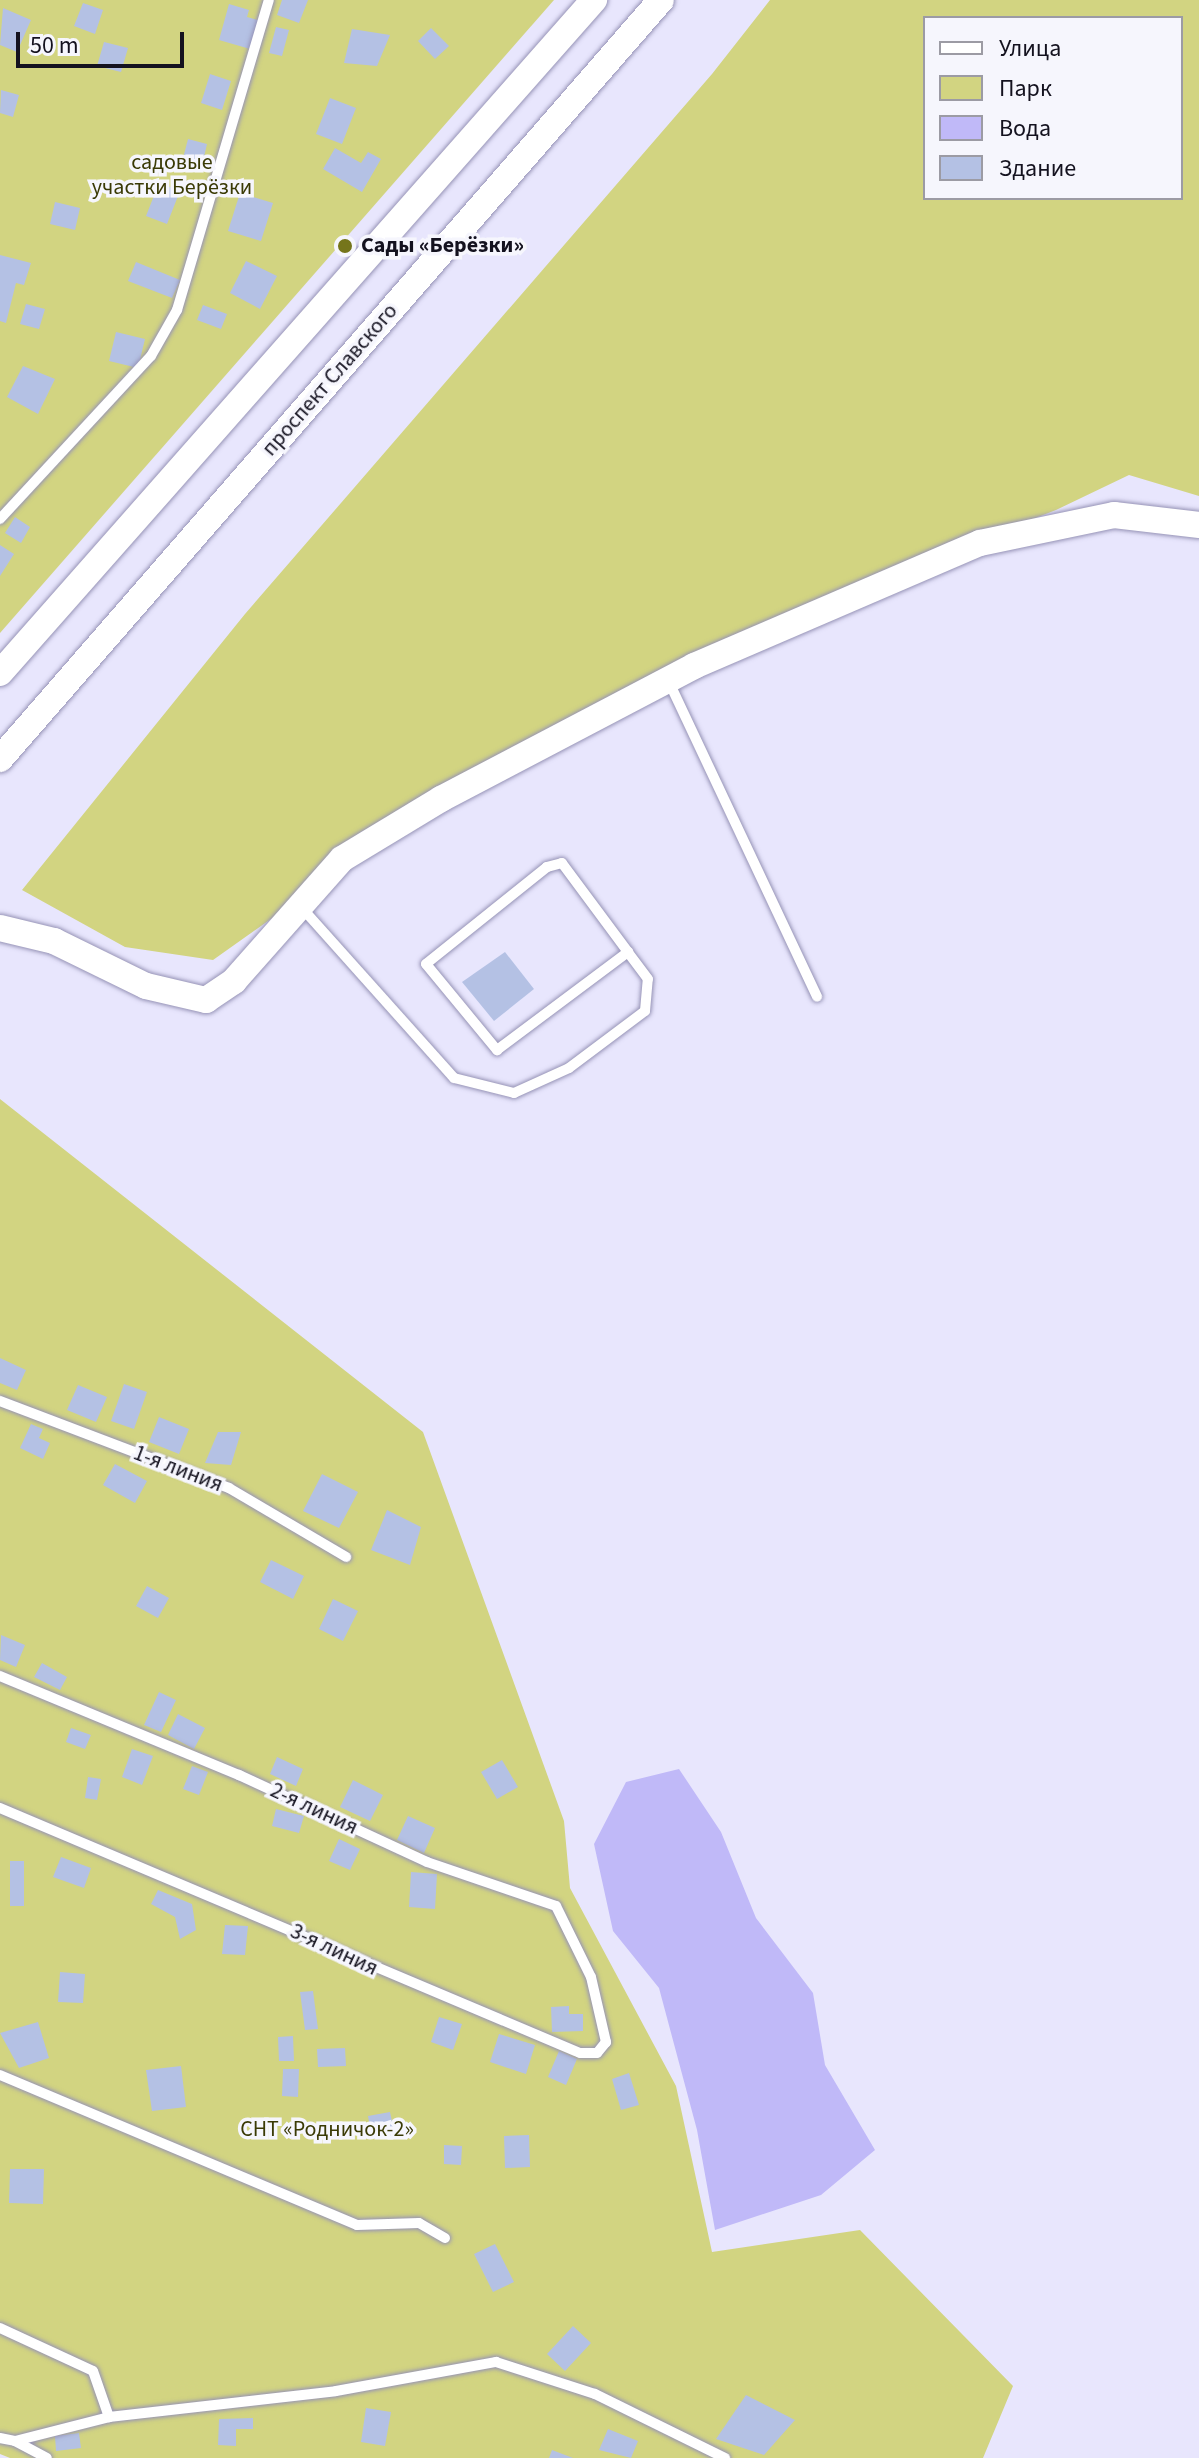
<!DOCTYPE html>
<html>
<head>
<meta charset="utf-8">
<style>
	body { margin:0 }
	#map { position:relative; width:1199px; height:2458px; overflow:hidden; background:#e8e6fd; font-family:"Source Sans 3",sans-serif }
	div>[style] { position:absolute }
	.green>* { inset:0; background:#d2d481 }
	.water>* { inset:0; background:#c0b9f8 }
	.building>* { inset:0; background:#b4c1e4 }
	.roads { filter:drop-shadow(0 0 2px #9693b6) drop-shadow(0 0 2px #9693b6) }
	.lane>* { height:10px; margin:-5px; padding:0 5px; transform-origin:5px; border-radius:5px; background:#fff }
	.secondary>* { height:26px; margin:-13px; padding:0 13px; transform-origin:13px; border-radius:13px; background:#fff }
	.dots>* { width:22px; height:22px; translate:-50% -50%; box-sizing:border-box; border:4px solid #f6f6fd; border-radius:50% }
	span { translate:-50% -50%; white-space:nowrap; text-align:center; line-height:1.15; -webkit-text-stroke:7px #f6f6fd; paint-order:stroke }
	.park-label { font-size:22px; color:#3a3a05 }
	.poi-label { font-size:22px; color:#14121f; font-weight:700 }
	.left { translate:0 -50%; text-align:left }
	.street-label { font-size:22px; color:#14121f }
	.legend { position:absolute; left:923px; top:16px; width:260px; height:184px; box-sizing:border-box; background:#f6f6fd; border:2px solid #9c9ba4; margin:0; padding:10px 14px; list-style:none; font-size:24px; color:#14121f }
	.legend li { display:flex; align-items:center; gap:16px; height:40px }
	.legend b { width:40px; border:2px solid #9c9ba4 }
	.scale { position:absolute; left:16px; top:32px; width:168px; height:36px; box-sizing:border-box; border:4px solid #14121f; border-top:0; padding-left:10px; font-size:24px; line-height:28px; white-space:nowrap; color:#14121f; -webkit-text-stroke:6px #f6f6fd; paint-order:stroke }
</style>
</head>
<body>
<div id="map">
	<div class="green">
		<div style="clip-path:polygon(0 0,554px 0,0 633px)"></div>
		<div style="clip-path:polygon(evenodd,770px 0,1199px 0,1199px 496px,1129px 475px,1056px 510px,826px 599px,361px 832px,282px 911px,213px 960px,125px 947px,22px 890px,245px 614px,712px 74px,770px 0,925px 18px,1181px 18px,1181px 198px,925px 198px,925px 18px)"></div>
		<div style="clip-path:polygon(0 1099px,423px 1432px,564px 1821px,570px 1888px,676px 2086px,712px 2252px,860px 2230px,1013px 2386px,983px 2458px,10px 2458px,0 2454px)"></div>
	</div>
	<div class="water">
		<div style="clip-path:polygon(679px 1769px,721px 1832px,756px 1918px,813px 1993px,825px 2065px,875px 2150px,821px 2195px,715px 2230px,697px 2130px,659px 1988px,613px 1931px,594px 1844px,626px 1782px)"></div>
	</div>
	<div class="building">
		<div style="clip-path:polygon(282px 0,308px 0,299px 23px,277px 15px)"></div>
		<div style="clip-path:polygon(83px 3px,103px 10px,95px 34px,74px 26px)"></div>
		<div style="clip-path:polygon(229px 4px,249px 10px,247px 17px,258px 20px,250px 49px,219px 40px)"></div>
		<div style="clip-path:polygon(3px 8px,31px 20px,17px 52px,0 45px)"></div>
		<div style="clip-path:polygon(276px 27px,289px 30px,282px 56px,269px 53px)"></div>
		<div style="clip-path:polygon(431px 28px,449px 46px,435px 59px,418px 41px)"></div>
		<div style="clip-path:polygon(352px 29px,390px 35px,377px 66px,344px 63px)"></div>
		<div style="clip-path:polygon(104px 42px,128px 48px,121px 72px,97px 66px)"></div>
		<div style="clip-path:polygon(210px 74px,231px 81px,222px 110px,201px 103px)"></div>
		<div style="clip-path:polygon(1px 90px,19px 95px,13px 117px,0 113px)"></div>
		<div style="clip-path:polygon(330px 98px,356px 108px,342px 144px,316px 134px)"></div>
		<div style="clip-path:polygon(188px 139px,207px 144px,201px 170px,181px 166px)"></div>
		<div style="clip-path:polygon(335px 148px,361px 163px,368px 152px,381px 159px,362px 192px,323px 169px)"></div>
		<div style="clip-path:polygon(159px 183px,180px 191px,167px 224px,146px 216px)"></div>
		<div style="clip-path:polygon(240px 193px,273px 203px,261px 241px,228px 231px)"></div>
		<div style="clip-path:polygon(55px 202px,80px 208px,75px 230px,50px 224px)"></div>
		<div style="clip-path:polygon(0 255px,31px 263px,24px 285px,16px 283px,6px 323px,0 321px)"></div>
		<div style="clip-path:polygon(246px 261px,277px 276px,260px 309px,230px 293px)"></div>
		<div style="clip-path:polygon(136px 262px,180px 280px,172px 298px,128px 281px)"></div>
		<div style="clip-path:polygon(26px 304px,45px 309px,39px 329px,20px 324px)"></div>
		<div style="clip-path:polygon(203px 305px,227px 314px,221px 329px,197px 320px)"></div>
		<div style="clip-path:polygon(116px 332px,145px 339px,138px 368px,109px 361px)"></div>
		<div style="clip-path:polygon(23px 366px,55px 379px,38px 414px,7px 397px)"></div>
		<div style="clip-path:polygon(15px 517px,30px 527px,21px 543px,5px 533px)"></div>
		<div style="clip-path:polygon(0 545px,14px 554px,0 576px)"></div>
		<div style="clip-path:polygon(505px 952px,534px 989px,494px 1021px,462px 982px)"></div>
		<div style="clip-path:polygon(0 1358px,26px 1370px,17px 1390px,0 1383px)"></div>
		<div style="clip-path:polygon(124px 1384px,147px 1392px,134px 1429px,111px 1421px)"></div>
		<div style="clip-path:polygon(78px 1385px,107px 1397px,96px 1422px,67px 1410px)"></div>
		<div style="clip-path:polygon(159px 1417px,189px 1429px,179px 1454px,149px 1442px)"></div>
		<div style="clip-path:polygon(31px 1424px,43px 1429px,39px 1438px,50px 1443px,43px 1459px,20px 1448px)"></div>
		<div style="clip-path:polygon(218px 1432px,241px 1432px,231px 1465px,205px 1463px)"></div>
		<div style="clip-path:polygon(115px 1464px,147px 1481px,135px 1503px,103px 1485px)"></div>
		<div style="clip-path:polygon(322px 1474px,358px 1492px,339px 1528px,303px 1511px)"></div>
		<div style="clip-path:polygon(387px 1510px,421px 1527px,410px 1565px,371px 1550px)"></div>
		<div style="clip-path:polygon(271px 1560px,304px 1576px,293px 1599px,260px 1582px)"></div>
		<div style="clip-path:polygon(147px 1586px,169px 1598px,158px 1618px,136px 1606px)"></div>
		<div style="clip-path:polygon(333px 1599px,358px 1611px,343px 1641px,319px 1629px)"></div>
		<div style="clip-path:polygon(1px 1635px,25px 1645px,16px 1667px,0 1660px)"></div>
		<div style="clip-path:polygon(42px 1663px,67px 1677px,60px 1690px,34px 1677px)"></div>
		<div style="clip-path:polygon(159px 1692px,176px 1700px,161px 1732px,144px 1725px)"></div>
		<div style="clip-path:polygon(178px 1714px,205px 1728px,194px 1749px,168px 1735px)"></div>
		<div style="clip-path:polygon(71px 1728px,91px 1735px,85px 1749px,66px 1742px)"></div>
		<div style="clip-path:polygon(132px 1749px,153px 1756px,142px 1785px,122px 1777px)"></div>
		<div style="clip-path:polygon(277px 1757px,303px 1769px,296px 1786px,270px 1774px)"></div>
		<div style="clip-path:polygon(502px 1760px,518px 1787px,497px 1799px,481px 1772px)"></div>
		<div style="clip-path:polygon(192px 1766px,208px 1772px,199px 1795px,183px 1789px)"></div>
		<div style="clip-path:polygon(88px 1777px,101px 1779px,97px 1800px,85px 1798px)"></div>
		<div style="clip-path:polygon(353px 1780px,383px 1795px,370px 1821px,340px 1807px)"></div>
		<div style="clip-path:polygon(276px 1809px,304px 1816px,299px 1833px,272px 1826px)"></div>
		<div style="clip-path:polygon(408px 1816px,435px 1828px,424px 1853px,397px 1840px)"></div>
		<div style="clip-path:polygon(339px 1839px,360px 1849px,350px 1870px,329px 1861px)"></div>
		<div style="clip-path:polygon(61px 1857px,91px 1868px,84px 1888px,53px 1877px)"></div>
		<div style="clip-path:polygon(10px 1861px,24px 1861px,24px 1906px,10px 1906px)"></div>
		<div style="clip-path:polygon(411px 1872px,437px 1874px,435px 1909px,409px 1907px)"></div>
		<div style="clip-path:polygon(158px 1890px,192px 1904px,196px 1930px,180px 1939px,175px 1917px,151px 1904px)"></div>
		<div style="clip-path:polygon(225px 1925px,248px 1926px,245px 1955px,222px 1954px)"></div>
		<div style="clip-path:polygon(60px 1972px,85px 1974px,83px 2003px,58px 2002px)"></div>
		<div style="clip-path:polygon(313px 1991px,318px 2029px,305px 2030px,300px 1992px)"></div>
		<div style="clip-path:polygon(569px 2006px,569px 2014px,583px 2014px,583px 2031px,552px 2032px,551px 2007px)"></div>
		<div style="clip-path:polygon(439px 2017px,462px 2024px,453px 2050px,431px 2042px)"></div>
		<div style="clip-path:polygon(38px 2022px,49px 2058px,19px 2068px,0 2033px)"></div>
		<div style="clip-path:polygon(499px 2034px,535px 2045px,526px 2074px,490px 2062px)"></div>
		<div style="clip-path:polygon(293px 2036px,294px 2061px,279px 2061px,278px 2037px)"></div>
		<div style="clip-path:polygon(345px 2048px,346px 2066px,318px 2067px,317px 2049px)"></div>
		<div style="clip-path:polygon(559px 2051px,577px 2059px,566px 2085px,548px 2077px)"></div>
		<div style="clip-path:polygon(181px 2066px,186px 2107px,152px 2111px,146px 2070px)"></div>
		<div style="clip-path:polygon(283px 2069px,299px 2069px,298px 2097px,282px 2096px)"></div>
		<div style="clip-path:polygon(629px 2073px,639px 2105px,621px 2110px,612px 2079px)"></div>
		<div style="clip-path:polygon(390px 2112px,395px 2135px,372px 2139px,368px 2116px)"></div>
		<div style="clip-path:polygon(529px 2135px,530px 2167px,505px 2168px,504px 2136px)"></div>
		<div style="clip-path:polygon(444px 2145px,462px 2146px,461px 2165px,444px 2164px)"></div>
		<div style="clip-path:polygon(10px 2169px,44px 2169px,43px 2204px,9px 2203px)"></div>
		<div style="clip-path:polygon(495px 2244px,514px 2282px,493px 2292px,474px 2254px)"></div>
		<div style="clip-path:polygon(573px 2326px,591px 2343px,565px 2371px,547px 2354px)"></div>
		<div style="clip-path:polygon(746px 2395px,795px 2420px,764px 2455px,716px 2439px)"></div>
		<div style="clip-path:polygon(366px 2408px,391px 2412px,385px 2446px,361px 2442px)"></div>
		<div style="clip-path:polygon(253px 2418px,253px 2429px,236px 2429px,236px 2446px,218px 2445px,219px 2419px)"></div>
		<div style="clip-path:polygon(608px 2429px,638px 2441px,631px 2458px,599px 2450px)"></div>
		<div style="clip-path:polygon(79px 2433px,81px 2448px,56px 2451px,55px 2436px)"></div>
		<div style="clip-path:polygon(552px 2450px,573px 2458px,549px 2458px)"></div>
	</div>
	<div class="roads">
		<div class="lane">
			<div style="left:0;top:519px;width:222px;rotate:-47.2deg"></div>
			<div style="left:151px;top:356px;width:53px;rotate:-60.5deg"></div>
			<div style="left:177px;top:310px;width:323px;rotate:-73.5deg"></div>
			<div style="left:668px;top:680px;width:350px;rotate:64.8deg"></div>
			<div style="left:302px;top:908px;width:228px;rotate:48.2deg"></div>
			<div style="left:454px;top:1078px;width:62px;rotate:14deg"></div>
			<div style="left:514px;top:1093px;width:60px;rotate:-24.4deg"></div>
			<div style="left:569px;top:1068px;width:95px;rotate:-36.9deg"></div>
			<div style="left:645px;top:1011px;width:32px;rotate:-85deg"></div>
			<div style="left:648px;top:979px;width:34px;rotate:-127deg"></div>
			<div style="left:628px;top:952px;width:111px;rotate:-126.6deg"></div>
			<div style="left:562px;top:863px;width:16px;rotate:165deg"></div>
			<div style="left:547px;top:867px;width:155px;rotate:141.3deg"></div>
			<div style="left:426px;top:964px;width:112px;rotate:50.5deg"></div>
			<div style="left:497px;top:1050px;width:164px;rotate:-36.8deg"></div>
			<div style="left:0;top:1401px;width:245px;rotate:20.8deg"></div>
			<div style="left:229px;top:1488px;width:136px;rotate:30.5deg"></div>
			<div style="left:0;top:1676px;width:259px;rotate:22.5deg"></div>
			<div style="left:239px;top:1775px;width:207px;rotate:24.8deg"></div>
			<div style="left:427px;top:1862px;width:136px;rotate:18.8deg"></div>
			<div style="left:556px;top:1906px;width:79px;rotate:63.8deg"></div>
			<div style="left:591px;top:1977px;width:67px;rotate:77deg"></div>
			<div style="left:606px;top:2042px;width:14px;rotate:129deg"></div>
			<div style="left:597px;top:2053px;width:17px;rotate:180deg"></div>
			<div style="left:580px;top:2053px;width:630px;rotate:-157.1deg"></div>
			<div style="left:0;top:2075px;width:387px;rotate:22.8deg"></div>
			<div style="left:357px;top:2225px;width:62px;rotate:-1.8deg"></div>
			<div style="left:419px;top:2223px;width:30px;rotate:30deg"></div>
			<div style="left:0;top:2328px;width:102px;rotate:24.8deg"></div>
			<div style="left:93px;top:2371px;width:49px;rotate:70.8deg"></div>
			<div style="left:109px;top:2417px;width:228px;rotate:-6.5deg"></div>
			<div style="left:336px;top:2391px;width:163px;rotate:-10.3deg"></div>
			<div style="left:496px;top:2362px;width:104px;rotate:17.9deg"></div>
			<div style="left:595px;top:2394px;width:145px;rotate:26.2deg"></div>
			<div style="left:0;top:2438px;width:15px;rotate:11deg"></div>
			<div style="left:15px;top:2441px;width:97px;rotate:-14.3deg"></div>
			<div style="left:15px;top:2441px;width:36px;rotate:28deg"></div>
		</div>
		<div class="secondary">
			<div style="left:0;top:673px;width:898px;rotate:-48.57deg"></div>
			<div style="left:0;top:759px;width:1006px;rotate:-48.95deg"></div>
			<div style="left:0;top:928px;width:56px;rotate:13.5deg"></div>
			<div style="left:54px;top:941px;width:102px;rotate:26.1deg"></div>
			<div style="left:146px;top:986px;width:62px;rotate:13.1deg"></div>
			<div style="left:206px;top:1000px;width:34px;rotate:-34deg"></div>
			<div style="left:234px;top:981px;width:163px;rotate:-48.5deg"></div>
			<div style="left:342px;top:859px;width:116px;rotate:-31.2deg"></div>
			<div style="left:441px;top:799px;width:286px;rotate:-27.7deg"></div>
			<div style="left:694px;top:666px;width:311px;rotate:-23.3deg"></div>
			<div style="left:980px;top:543px;width:137px;rotate:-11.8deg"></div>
			<div style="left:1114px;top:515px;width:86px;rotate:6.7deg"></div>
		</div>
	</div>
	<div class="dots">
		<div style="left:345px;top:246px;background:#75751b"></div>
	</div>
	<div class="park-label">
		<span style="left:172px;top:175px">садовые<br>участки Берёзки</span>
		<span style="left:327px;top:2130px">СНТ «Родничок-2»</span>
	</div>
	<div class="poi-label">
		<span class="left" style="left:361px;top:246px">Сады «Берёзки»</span>
	</div>
	<div class="street-label">
		<span style="left:330px;top:380px;rotate:-49deg">проспект Славского</span>
		<span style="left:178px;top:1469px;rotate:21deg">1-я линия</span>
		<span style="left:314px;top:1809px;rotate:25deg">2-я линия</span>
		<span style="left:334px;top:1950px;rotate:25deg">3-я линия</span>
	</div>
	<ul class="legend">
	<li><b style="height:10px;background:#fff"></b>Улица</li>
	<li><b style="height:22px;background:#d2d481"></b>Парк</li>
	<li><b style="height:22px;background:#c0b9f8"></b>Вода</li>
	<li><b style="height:22px;background:#b4c1e4"></b>Здание</li>
	</ul>
	<div class="scale">50 m</div>
</div>
</body>
</html>
